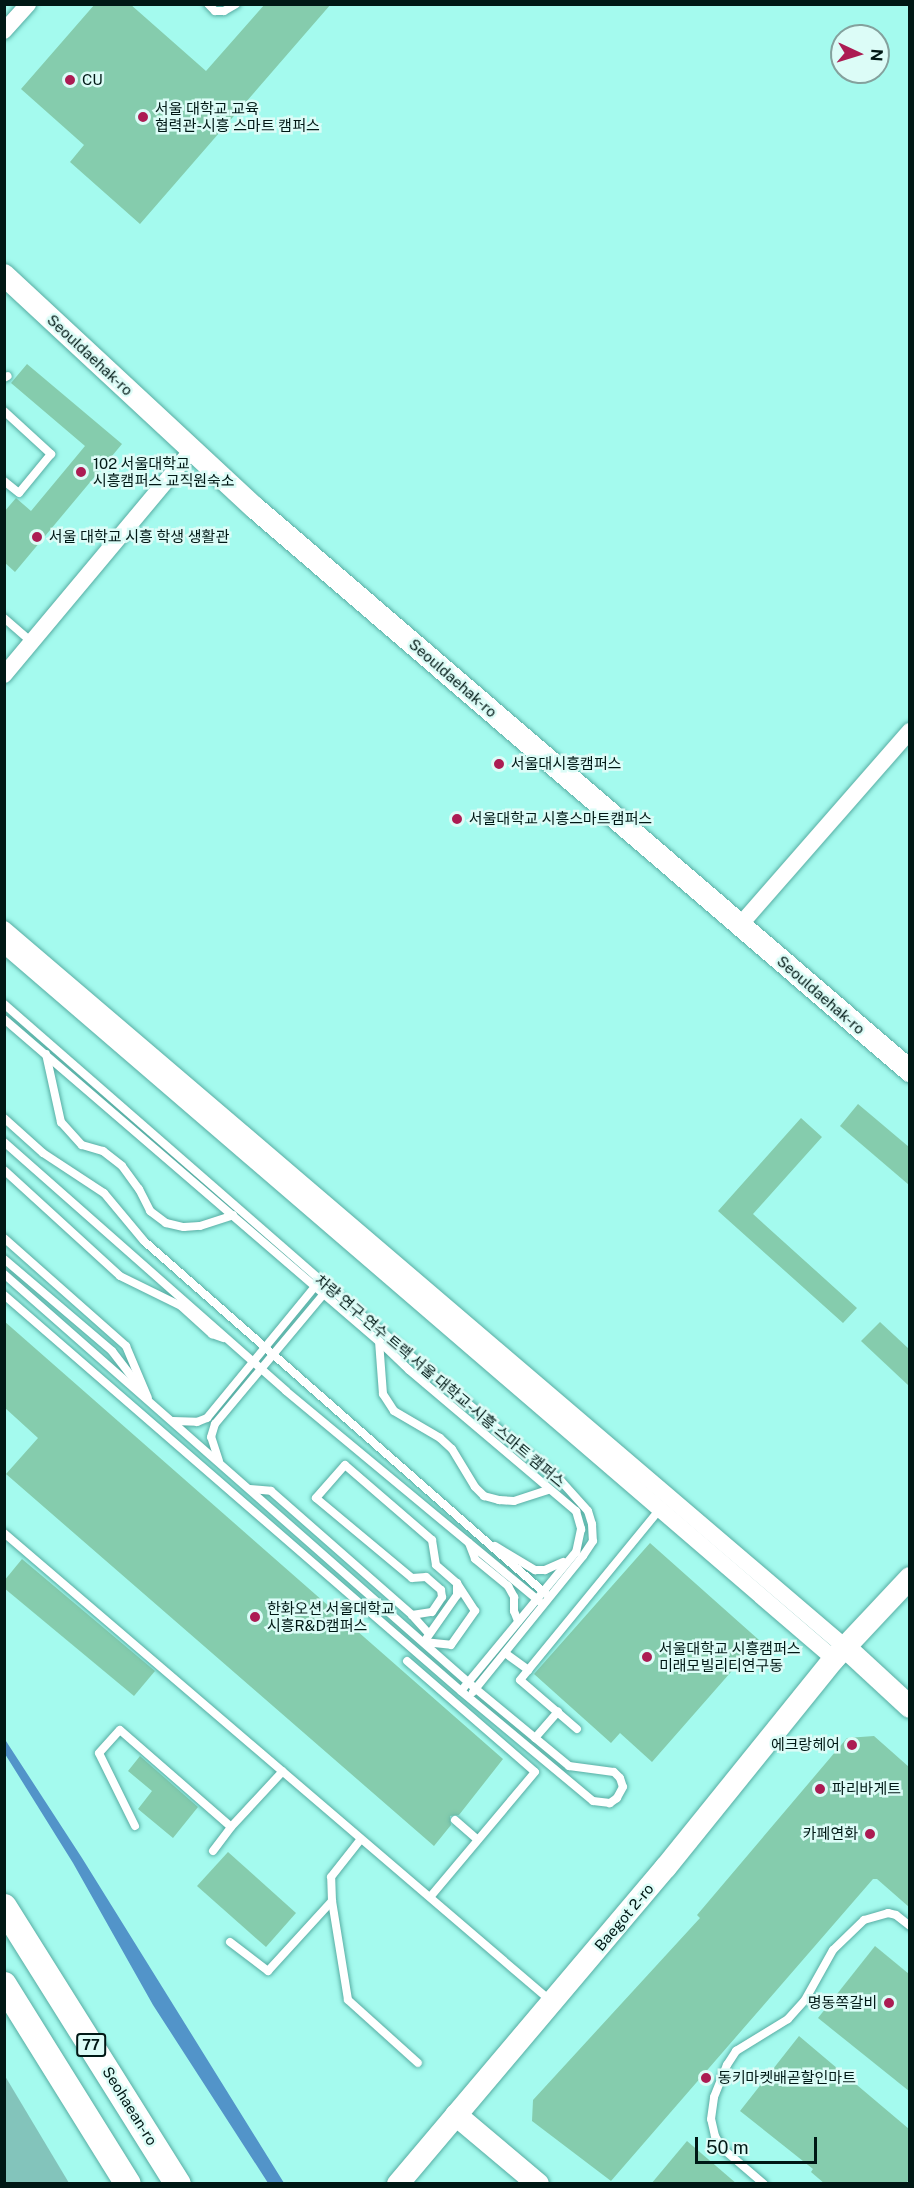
<!DOCTYPE html>
<html>
<head>
<meta charset="utf-8">
<style>
	body { margin:0 }
	#map { position:relative; width:914px; height:2188px; overflow:hidden; background:#a4faee; font-family:"Public Sans","Noto Sans KR",sans-serif }
	div>[style] { position:absolute }
	.green>* { inset:0; background:#83c4bb }
	.water>* { inset:0; background:#5294c9 }
	.building>* { inset:0; background:#85ccad }
	.roads { filter:drop-shadow(0 0 2px #57ada3) drop-shadow(0 0 2px #57ada3) }
	.lane>* { height:8px; margin:-4px; padding:0 4px; transform-origin:4px; border-radius:4px; background:#fff }
	.street>* { height:16px; margin:-8px; padding:0 8px; transform-origin:8px; border-radius:8px; background:#fff }
	.secondary>* { height:22px; margin:-11px; padding:0 11px; transform-origin:11px; border-radius:11px; background:#fff }
	.primary>* { height:26px; margin:-13px; padding:0 13px; transform-origin:13px; border-radius:13px; background:#fff }
	.dots>* { width:16px; height:16px; translate:-50% -50%; box-sizing:border-box; border:3px solid #dcfcf7; border-radius:50% }
	span { translate:-50% -50%; white-space:nowrap; text-align:center; line-height:1.15; -webkit-text-stroke:5px #dcfcf7; paint-order:stroke }
	.shield-label span { padding:2px 4px; background:#dcfcf7; border:2px solid; border-radius:4px; -webkit-text-stroke-width:0 }
	.shield-label { font-size:14px; color:#001815; font-weight:700 }
	.poi-label { font-size:15px; color:#001815 }
	.left { translate:0 -50%; text-align:left }
	.right { translate:-100% -50%; text-align:right }
	.street-label { font-size:15px; color:#001815 }
	.frame { position:absolute; inset:0; border:6px solid #001815; pointer-events:none }
	.north { position:absolute; left:830px; top:24px; width:60px; height:60px; box-sizing:border-box; background:#dcfcf7; border:2px solid #84a19d; border-radius:50%; rotate:94deg; font-size:16px; font-weight:700; line-height:24px; text-align:center; color:#001815 }
	.north::after { content:''; display:block; margin:auto; width:21px; height:27px; background:#ac1c53; clip-path:polygon(50% 0,100% 100%,50% 72%,0 100%) }
	.scale { position:absolute; left:695px; top:2137px; width:122px; height:27px; box-sizing:border-box; border:3px solid #001815; border-top:0; padding-left:8px; font-size:18px; line-height:21px; white-space:nowrap; color:#001815; -webkit-text-stroke:4px #dcfcf7; paint-order:stroke }
</style>
</head>
<body>
<div id="map">
	<div class="green">
		<div style="clip-path:polygon(4px 2076px,5px 2076px,69px 2183px,5px 2183px)"></div>
	</div>
	<div class="water">
		<div style="clip-path:polygon(4px 1738px,82px 1858px,284px 2183px,268px 2183px,153px 2005px,73px 1863px,5px 1754px)"></div>
	</div>
	<div class="building">
		<div style="clip-path:polygon(95px 4px,130px 4px,206px 71px,265px 4px,331px 4px,140px 224px,70px 162px,84px 145px,21px 89px)"></div>
		<div style="clip-path:polygon(27px 364px,122px 444px,15px 572px,4px 562px,4px 512px,16px 498px,31px 511px,85px 446px,11px 383px)"></div>
		<div style="clip-path:polygon(858px 1104px,909px 1147px,909px 1185px,840px 1126px)"></div>
		<div style="clip-path:polygon(801px 1118px,822px 1137px,753px 1214px,857px 1308px,843px 1323px,718px 1211px)"></div>
		<div style="clip-path:polygon(4px 1321px,503px 1759px,459px 1815px,450px 1816px,451px 1825px,434px 1846px,6px 1474px,38px 1438px,4px 1407px)"></div>
		<div style="clip-path:polygon(880px 1322px,909px 1349px,909px 1386px,861px 1341px)"></div>
		<div style="clip-path:polygon(650px 1543px,759px 1640px,652px 1762px,620px 1733px,611px 1743px,534px 1674px)"></div>
		<div style="clip-path:polygon(22px 1559px,155px 1671px,134px 1696px,4px 1588px,4px 1581px)"></div>
		<div style="clip-path:polygon(874px 1736px,909px 1767px,909px 1907px,877px 1879px,873px 1879px,611px 2181px,532px 2121px,533px 2100px,700px 1918px,697px 1915px,847px 1738px)"></div>
		<div style="clip-path:polygon(140px 1756px,198px 1807px,173px 1838px,138px 1809px,152px 1791px,128px 1771px)"></div>
		<div style="clip-path:polygon(228px 1852px,296px 1913px,266px 1947px,197px 1886px)"></div>
		<div style="clip-path:polygon(875px 1946px,909px 1974px,909px 2091px,818px 2018px)"></div>
		<div style="clip-path:polygon(799px 2036px,909px 2129px,909px 2179px,906px 2184px,825px 2184px,811px 2172px,813px 2169px,740px 2111px)"></div>
		<div style="clip-path:polygon(687px 2141px,737px 2184px,651px 2184px)"></div>
	</div>
	<div class="roads">
		<div class="lane">
			<div style="left:208px;top:4px;width:10px;rotate:45deg"></div>
			<div style="left:215px;top:11px;width:9px"></div>
			<div style="left:224px;top:11px;width:14px;rotate:-30deg"></div>
			<div style="left:4px;top:378px;width:4px;rotate:-27deg"></div>
			<div style="left:4px;top:411px;width:64px;rotate:42.5deg"></div>
			<div style="left:51px;top:454px;width:50px;rotate:129.4deg"></div>
			<div style="left:19px;top:493px;width:19px;rotate:-141deg"></div>
			<div style="left:4px;top:618px;width:37px;rotate:41deg"></div>
			<div style="left:4px;top:1004px;width:421px;rotate:41.1deg"></div>
			<div style="left:321px;top:1281px;width:312px;rotate:39.8deg"></div>
			<div style="left:561px;top:1481px;width:40px;rotate:48deg"></div>
			<div style="left:588px;top:1511px;width:14px;rotate:73deg"></div>
			<div style="left:592px;top:1524px;width:17px;rotate:87deg"></div>
			<div style="left:593px;top:1541px;width:18px;rotate:124deg"></div>
			<div style="left:583px;top:1556px;width:175px;rotate:129deg"></div>
			<div style="left:4px;top:1019px;width:494px;rotate:40.7deg"></div>
			<div style="left:379px;top:1341px;width:42px;rotate:44deg"></div>
			<div style="left:409px;top:1370px;width:219px;rotate:40.2deg"></div>
			<div style="left:576px;top:1511px;width:19px;rotate:74deg"></div>
			<div style="left:581px;top:1529px;width:24px;rotate:102deg"></div>
			<div style="left:576px;top:1552px;width:180px;rotate:129.6deg"></div>
			<div style="left:46px;top:1054px;width:70px;rotate:77.6deg"></div>
			<div style="left:61px;top:1122px;width:31px;rotate:48deg"></div>
			<div style="left:82px;top:1145px;width:22px;rotate:16deg"></div>
			<div style="left:103px;top:1151px;width:24px;rotate:38deg"></div>
			<div style="left:122px;top:1166px;width:29px;rotate:54deg"></div>
			<div style="left:139px;top:1189px;width:25px;rotate:63deg"></div>
			<div style="left:150px;top:1211px;width:20px;rotate:37deg"></div>
			<div style="left:166px;top:1223px;width:18px;rotate:13deg"></div>
			<div style="left:184px;top:1227px;width:16px;rotate:-4deg"></div>
			<div style="left:200px;top:1226px;width:35px;rotate:-18deg"></div>
			<div style="left:4px;top:1118px;width:52px;rotate:41.9deg"></div>
			<div style="left:43px;top:1153px;width:73px;rotate:33.3deg"></div>
			<div style="left:104px;top:1193px;width:62px;rotate:50.2deg"></div>
			<div style="left:144px;top:1241px;width:535px;rotate:41.29deg"></div>
			<div style="left:4px;top:1142px;width:376px;rotate:41.4deg"></div>
			<div style="left:286px;top:1391px;width:329px;rotate:39.7deg"></div>
			<div style="left:4px;top:1170px;width:157px;rotate:42.4deg"></div>
			<div style="left:120px;top:1276px;width:68px;rotate:26.2deg"></div>
			<div style="left:181px;top:1306px;width:42px;rotate:42.1deg"></div>
			<div style="left:212px;top:1334px;width:12px;rotate:20deg"></div>
			<div style="left:4px;top:1238px;width:163px;rotate:41.5deg"></div>
			<div style="left:126px;top:1346px;width:56px;rotate:67.1deg"></div>
			<div style="left:4px;top:1259px;width:142px;rotate:40.4deg"></div>
			<div style="left:112px;top:1351px;width:44px;rotate:52.4deg"></div>
			<div style="left:4px;top:1274px;width:628px;rotate:41.32deg"></div>
			<div style="left:476px;top:1689px;width:121px;rotate:39.6deg"></div>
			<div style="left:569px;top:1766px;width:45px;rotate:7.6deg"></div>
			<div style="left:614px;top:1772px;width:8px;rotate:45deg"></div>
			<div style="left:620px;top:1778px;width:9px;rotate:72deg"></div>
			<div style="left:623px;top:1787px;width:13px;rotate:119deg"></div>
			<div style="left:617px;top:1798px;width:9px;rotate:144deg"></div>
			<div style="left:610px;top:1803px;width:17px;rotate:-173deg"></div>
			<div style="left:593px;top:1801px;width:172px;rotate:-140.2deg"></div>
			<div style="left:461px;top:1691px;width:605px;rotate:-139.09deg"></div>
			<div style="left:379px;top:1341px;width:53px;rotate:85.7deg"></div>
			<div style="left:383px;top:1394px;width:20px;rotate:57deg"></div>
			<div style="left:394px;top:1411px;width:53px;rotate:30.4deg"></div>
			<div style="left:440px;top:1438px;width:16px;rotate:43deg"></div>
			<div style="left:452px;top:1449px;width:44px;rotate:58.8deg"></div>
			<div style="left:475px;top:1487px;width:13px;rotate:45deg"></div>
			<div style="left:484px;top:1496px;width:16px;rotate:15deg"></div>
			<div style="left:499px;top:1500px;width:15px;rotate:4deg"></div>
			<div style="left:514px;top:1501px;width:36px;rotate:-18deg"></div>
			<div style="left:173px;top:1421px;width:24px;rotate:2deg"></div>
			<div style="left:197px;top:1422px;width:11px;rotate:-22deg"></div>
			<div style="left:207px;top:1418px;width:175px;rotate:-50.6deg"></div>
			<div style="left:219px;top:1461px;width:25px;rotate:-108deg"></div>
			<div style="left:211px;top:1437px;width:14px;rotate:-73deg"></div>
			<div style="left:215px;top:1424px;width:176px;rotate:-50.1deg"></div>
			<div style="left:250px;top:1489px;width:21px;rotate:5deg"></div>
			<div style="left:271px;top:1491px;width:188px;rotate:41.3deg"></div>
			<div style="left:412px;top:1615px;width:20px;rotate:-9deg"></div>
			<div style="left:432px;top:1612px;width:18px;rotate:-56deg"></div>
			<div style="left:442px;top:1597px;width:7px;rotate:-98deg"></div>
			<div style="left:441px;top:1590px;width:20px;rotate:-139deg"></div>
			<div style="left:426px;top:1577px;width:14px;rotate:176deg"></div>
			<div style="left:412px;top:1578px;width:125px;rotate:-140.2deg"></div>
			<div style="left:316px;top:1498px;width:44px;rotate:-48.7deg"></div>
			<div style="left:345px;top:1465px;width:115px;rotate:40.8deg"></div>
			<div style="left:432px;top:1540px;width:25px;rotate:81deg"></div>
			<div style="left:436px;top:1565px;width:28px;rotate:41deg"></div>
			<div style="left:457px;top:1583px;width:12px;rotate:90deg"></div>
			<div style="left:457px;top:1595px;width:57px;rotate:125.1deg"></div>
			<div style="left:424px;top:1642px;width:27px;rotate:6deg"></div>
			<div style="left:451px;top:1645px;width:42px;rotate:-54.8deg"></div>
			<div style="left:475px;top:1611px;width:33px;rotate:-123deg"></div>
			<div style="left:4px;top:1533px;width:721px;rotate:40.56deg"></div>
			<div style="left:469px;top:1543px;width:17px;rotate:69deg"></div>
			<div style="left:475px;top:1559px;width:43px;rotate:39.3deg"></div>
			<div style="left:508px;top:1586px;width:13px;rotate:61deg"></div>
			<div style="left:514px;top:1597px;width:14px;rotate:90deg"></div>
			<div style="left:514px;top:1611px;width:11px;rotate:68deg"></div>
			<div style="left:495px;top:1546px;width:47px;rotate:31deg"></div>
			<div style="left:535px;top:1570px;width:10px"></div>
			<div style="left:545px;top:1570px;width:20px;rotate:-24deg"></div>
			<div style="left:412px;top:1615px;width:25px;rotate:48deg"></div>
			<div style="left:505px;top:1653px;width:29px;rotate:36deg"></div>
			<div style="left:407px;top:1661px;width:169px;rotate:40.9deg"></div>
			<div style="left:535px;top:1772px;width:163px;rotate:130deg"></div>
			<div style="left:577px;top:1729px;width:75px;rotate:-139.3deg"></div>
			<div style="left:520px;top:1680px;width:221px;rotate:-50.7deg"></div>
			<div style="left:535px;top:1738px;width:35px;rotate:-49deg"></div>
			<div style="left:455px;top:1820px;width:30px;rotate:41deg"></div>
			<div style="left:135px;top:1826px;width:81px;rotate:-116.3deg"></div>
			<div style="left:99px;top:1753px;width:31px;rotate:-48deg"></div>
			<div style="left:120px;top:1730px;width:147px;rotate:41.1deg"></div>
			<div style="left:231px;top:1827px;width:76px;rotate:-47.1deg"></div>
			<div style="left:213px;top:1851px;width:30px;rotate:-53deg"></div>
			<div style="left:332px;top:1901px;width:100px;rotate:80.8deg"></div>
			<div style="left:348px;top:2000px;width:94px;rotate:42deg"></div>
			<div style="left:230px;top:1942px;width:48px;rotate:37.3deg"></div>
			<div style="left:268px;top:1971px;width:95px;rotate:-47.6deg"></div>
			<div style="left:332px;top:1901px;width:24px;rotate:-92deg"></div>
			<div style="left:331px;top:1877px;width:48px;rotate:-51.7deg"></div>
			<div style="left:764px;top:2184px;width:55px;rotate:-139.4deg"></div>
			<div style="left:722px;top:2148px;width:14px;rotate:-120deg"></div>
			<div style="left:715px;top:2136px;width:17px;rotate:-103deg"></div>
			<div style="left:711px;top:2119px;width:22px;rotate:-82deg"></div>
			<div style="left:714px;top:2097px;width:35px;rotate:-68deg"></div>
			<div style="left:727px;top:2065px;width:17px;rotate:-57deg"></div>
			<div style="left:736px;top:2051px;width:61px;rotate:-31.6deg"></div>
			<div style="left:788px;top:2019px;width:25px;rotate:-48deg"></div>
			<div style="left:805px;top:2000px;width:57px;rotate:-60.8deg"></div>
			<div style="left:833px;top:1950px;width:43px;rotate:-44.1deg"></div>
			<div style="left:864px;top:1920px;width:25px;rotate:-16deg"></div>
			<div style="left:888px;top:1913px;width:8px;rotate:14deg"></div>
			<div style="left:896px;top:1915px;width:18px;rotate:38deg"></div>
		</div>
		<div class="street">
			<div style="left:4px;top:31px;width:36px;rotate:-48deg"></div>
			<div style="left:4px;top:675px;width:293px;rotate:-50.1deg"></div>
			<div style="left:740px;top:925px;width:258px;rotate:-48.8deg"></div>
			<div style="left:4px;top:929px;width:1106px;rotate:40.49deg"></div>
			<div style="left:4px;top:945px;width:1095px;rotate:40.7deg"></div>
		</div>
		<div class="secondary">
			<div style="left:4px;top:275px;width:342px;rotate:42.9deg"></div>
			<div style="left:255px;top:508px;width:864px;rotate:40.68deg"></div>
			<div style="left:845px;top:1647px;width:88px;rotate:42.7deg"></div>
			<div style="left:456px;top:2115px;width:107px;rotate:40.1deg"></div>
			<div style="left:398px;top:2184px;width:415px;rotate:-49.8deg"></div>
			<div style="left:666px;top:1867px;width:267px;rotate:-51.1deg"></div>
			<div style="left:834px;top:1659px;width:111px;rotate:-46.8deg"></div>
		</div>
		<div class="primary">
			<div style="left:4px;top:1907px;width:327px;rotate:57.9deg"></div>
			<div style="left:4px;top:1985px;width:234px;rotate:58.1deg"></div>
		</div>
	</div>
	<div class="dots">
		<div style="left:70px;top:80px;background:#ac1c53"></div>
		<div style="left:143px;top:117px;background:#ac1c53"></div>
		<div style="left:81px;top:472px;background:#ac1c53"></div>
		<div style="left:37px;top:537px;background:#ac1c53"></div>
		<div style="left:499px;top:764px;background:#ac1c53"></div>
		<div style="left:457px;top:819px;background:#ac1c53"></div>
		<div style="left:255px;top:1617px;background:#ac1c53"></div>
		<div style="left:647px;top:1657px;background:#ac1c53"></div>
		<div style="left:852px;top:1745px;background:#ac1c53"></div>
		<div style="left:820px;top:1789px;background:#ac1c53"></div>
		<div style="left:870px;top:1834px;background:#ac1c53"></div>
		<div style="left:889px;top:2003px;background:#ac1c53"></div>
		<div style="left:706px;top:2078px;background:#ac1c53"></div>
	</div>
	<div class="shield-label">
		<span style="left:91px;top:2045px">77</span>
	</div>
	<div class="poi-label">
		<span class="left" style="left:82px;top:80px">CU</span>
		<span class="left" style="left:155px;top:117px">서울 대학교 교육<br>협력관-시흥 스마트 캠퍼스</span>
		<span class="left" style="left:93px;top:472px">102 서울대학교<br>시흥캠퍼스 교직원숙소</span>
		<span class="left" style="left:49px;top:537px">서울 대학교 시흥 학생 생활관</span>
		<span class="left" style="left:511px;top:764px">서울대시흥캠퍼스</span>
		<span class="left" style="left:469px;top:819px">서울대학교 시흥스마트캠퍼스</span>
		<span class="left" style="left:267px;top:1617px">한화오션 서울대학교<br>시흥R&amp;D캠퍼스</span>
		<span class="left" style="left:659px;top:1657px">서울대학교 시흥캠퍼스<br>미래모빌리티연구동</span>
		<span class="right" style="left:840px;top:1745px">에크랑헤어</span>
		<span class="left" style="left:832px;top:1789px">파리바게트</span>
		<span class="right" style="left:858px;top:1834px">카페연화</span>
		<span class="right" style="left:877px;top:2003px">명동쪽갈비</span>
		<span class="left" style="left:718px;top:2078px">동키마켓배곧할인마트</span>
	</div>
	<div class="street-label">
		<span style="left:90px;top:355px;rotate:43deg">Seouldaehak-ro</span>
		<span style="left:453px;top:678px;rotate:41deg">Seouldaehak-ro</span>
		<span style="left:821px;top:995px;rotate:41deg">Seouldaehak-ro</span>
		<span style="left:440px;top:1381px;rotate:40deg">차량 연구 연수 트랙 서울 대학교-시흥 스마트 캠퍼스</span>
		<span style="left:624px;top:1917px;rotate:-50deg">Baegot 2-ro</span>
		<span style="left:130px;top:2106px;rotate:58deg">Seohaean-ro</span>
	</div>
	<div class="frame"></div>
	<div class="north">N</div>
	<div class="scale">50 m</div>
</div>
</body>
</html>
